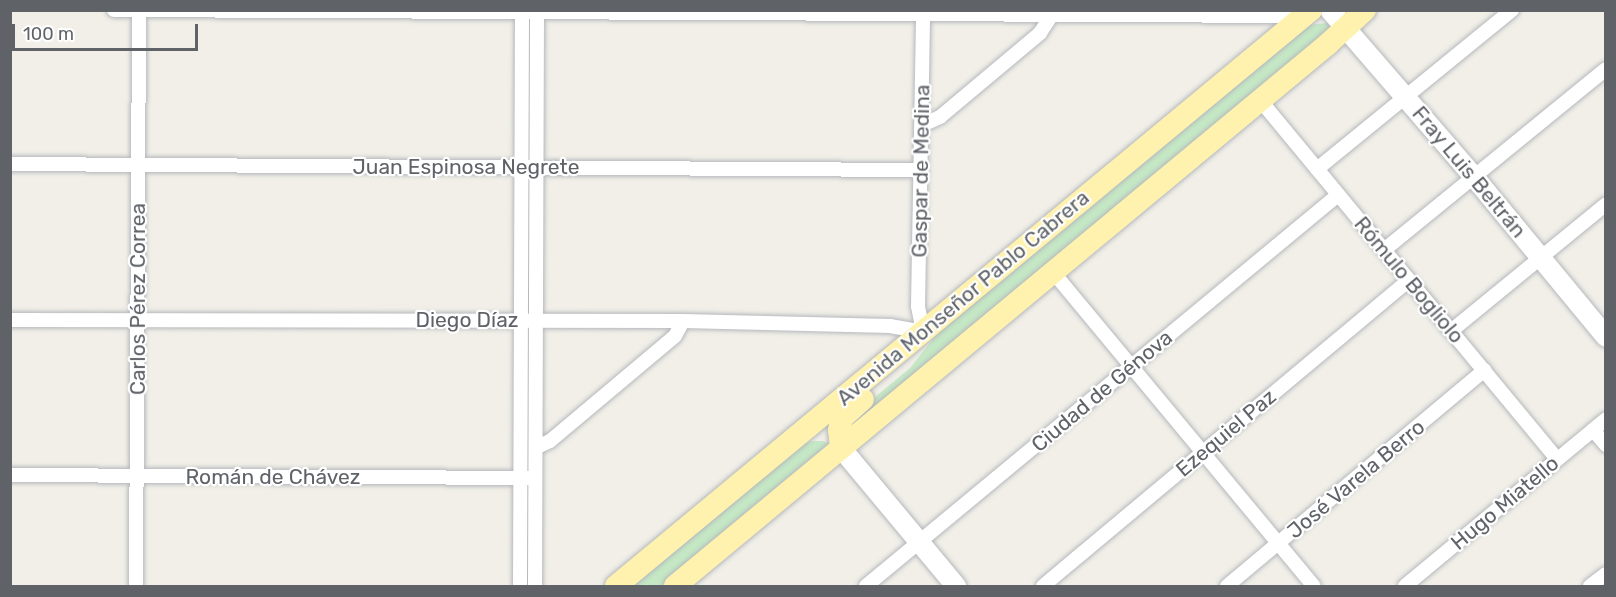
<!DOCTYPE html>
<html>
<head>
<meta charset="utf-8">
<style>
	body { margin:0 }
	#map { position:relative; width:1616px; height:597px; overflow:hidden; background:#f1efe8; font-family:Rubik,sans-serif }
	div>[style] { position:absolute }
	.green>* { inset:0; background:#c5e8c5 }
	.roads { filter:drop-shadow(0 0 2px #b5b8bc) drop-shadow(0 0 2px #b5b8bc) }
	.minor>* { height:14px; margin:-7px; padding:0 7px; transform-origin:7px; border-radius:7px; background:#fff }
	.secondary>* { height:20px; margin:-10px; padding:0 10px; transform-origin:10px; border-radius:10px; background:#fff }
	.primary>* { height:22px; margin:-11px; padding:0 11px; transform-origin:11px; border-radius:11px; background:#fff2af }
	span { translate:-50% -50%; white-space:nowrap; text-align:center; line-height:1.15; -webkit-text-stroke:4.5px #fff; paint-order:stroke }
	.street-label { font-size:21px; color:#5f6368 }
	.frame { position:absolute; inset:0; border:12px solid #5f6368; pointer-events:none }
	.scale { position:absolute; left:12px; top:24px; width:186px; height:27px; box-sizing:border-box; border:3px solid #5f6368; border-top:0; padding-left:8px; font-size:18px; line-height:21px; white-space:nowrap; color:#5f6368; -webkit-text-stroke:4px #fff; paint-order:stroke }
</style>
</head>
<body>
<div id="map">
	<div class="green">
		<div style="clip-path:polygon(1327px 23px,1332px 26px,1333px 30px,852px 425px,856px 413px,910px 368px,941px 329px,1307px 25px)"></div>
		<div style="clip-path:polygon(813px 441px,823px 441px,830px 444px,828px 452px,660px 586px,631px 586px,800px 445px)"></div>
	</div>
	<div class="roads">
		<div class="minor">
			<div style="left:114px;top:10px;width:1191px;rotate:0.29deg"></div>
			<div style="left:1260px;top:100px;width:466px;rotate:50.4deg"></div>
			<div style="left:922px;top:125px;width:20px;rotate:-24deg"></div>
			<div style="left:940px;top:117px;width:131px;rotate:-40deg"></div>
			<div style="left:1040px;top:33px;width:24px;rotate:-57deg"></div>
			<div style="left:10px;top:164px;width:911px;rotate:0.38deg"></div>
			<div style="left:1317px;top:169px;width:252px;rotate:-39.2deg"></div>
			<div style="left:1384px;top:250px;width:286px;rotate:-39.2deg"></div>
			<div style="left:1053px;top:272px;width:408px;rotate:50.3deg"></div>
			<div style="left:10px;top:320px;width:673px;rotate:0.09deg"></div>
			<div style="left:683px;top:321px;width:207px;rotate:1.4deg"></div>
			<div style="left:890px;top:326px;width:34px;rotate:10deg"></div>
			<div style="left:923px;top:332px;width:26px;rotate:-101deg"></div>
			<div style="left:918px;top:306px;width:296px;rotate:-89deg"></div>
			<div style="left:1451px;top:331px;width:200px;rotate:-39.3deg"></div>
			<div style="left:1593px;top:430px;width:20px;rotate:49deg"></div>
			<div style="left:537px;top:447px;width:14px;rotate:-25deg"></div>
			<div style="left:550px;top:441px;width:163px;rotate:-40deg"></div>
			<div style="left:675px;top:336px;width:17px;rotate:-62deg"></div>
			<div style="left:10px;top:475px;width:518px;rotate:0.33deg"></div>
			<div style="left:136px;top:586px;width:576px;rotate:-89.7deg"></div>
			<div style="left:520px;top:586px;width:576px;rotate:-89.8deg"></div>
			<div style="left:535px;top:586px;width:576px;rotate:-89.8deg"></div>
			<div style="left:866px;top:586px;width:613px;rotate:-39.64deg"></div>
			<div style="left:1043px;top:586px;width:477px;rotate:-39.9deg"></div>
			<div style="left:1227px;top:586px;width:336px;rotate:-40deg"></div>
			<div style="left:1405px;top:586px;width:261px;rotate:-39.7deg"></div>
			<div style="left:1590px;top:586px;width:20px;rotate:-37deg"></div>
		</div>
		<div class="secondary">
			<div style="left:1330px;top:10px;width:222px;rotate:49.2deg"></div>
			<div style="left:1475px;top:178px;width:206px;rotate:50.5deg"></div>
			<div style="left:841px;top:448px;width:180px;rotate:50.2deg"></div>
		</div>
		<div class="primary">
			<div style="left:841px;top:448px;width:18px;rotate:-96deg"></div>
			<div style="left:839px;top:430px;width:12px;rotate:-76deg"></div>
			<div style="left:842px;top:418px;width:28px;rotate:-42deg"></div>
			<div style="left:616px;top:586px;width:903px;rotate:-39.65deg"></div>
			<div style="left:675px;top:586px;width:849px;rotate:-39.69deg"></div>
			<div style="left:1328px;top:44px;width:50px;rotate:-42.6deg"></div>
		</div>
	</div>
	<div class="street-label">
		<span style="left:466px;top:167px">Juan Espinosa Negrete</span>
		<span style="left:921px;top:171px;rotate:-89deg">Gaspar de Medina</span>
		<span style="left:1469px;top:172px;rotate:50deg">Fray Luis Beltrán</span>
		<span style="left:1409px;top:280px;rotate:50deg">Rómulo Bogliolo</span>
		<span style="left:963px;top:298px;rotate:-40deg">Avenida Monseñor Pablo Cabrera</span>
		<span style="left:138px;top:299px;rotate:-90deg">Carlos Pérez Correa</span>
		<span style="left:467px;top:320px">Diego Díaz</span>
		<span style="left:1102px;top:391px;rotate:-40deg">Ciudad de Génova</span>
		<span style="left:1226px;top:433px;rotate:-40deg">Ezequiel Paz</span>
		<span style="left:273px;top:477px">Román de Chávez</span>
		<span style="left:1356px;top:479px;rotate:-40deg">José Varela Berro</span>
		<span style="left:1505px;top:503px;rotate:-40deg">Hugo Miatello</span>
	</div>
	<div class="frame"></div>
	<div class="scale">100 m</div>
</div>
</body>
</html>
